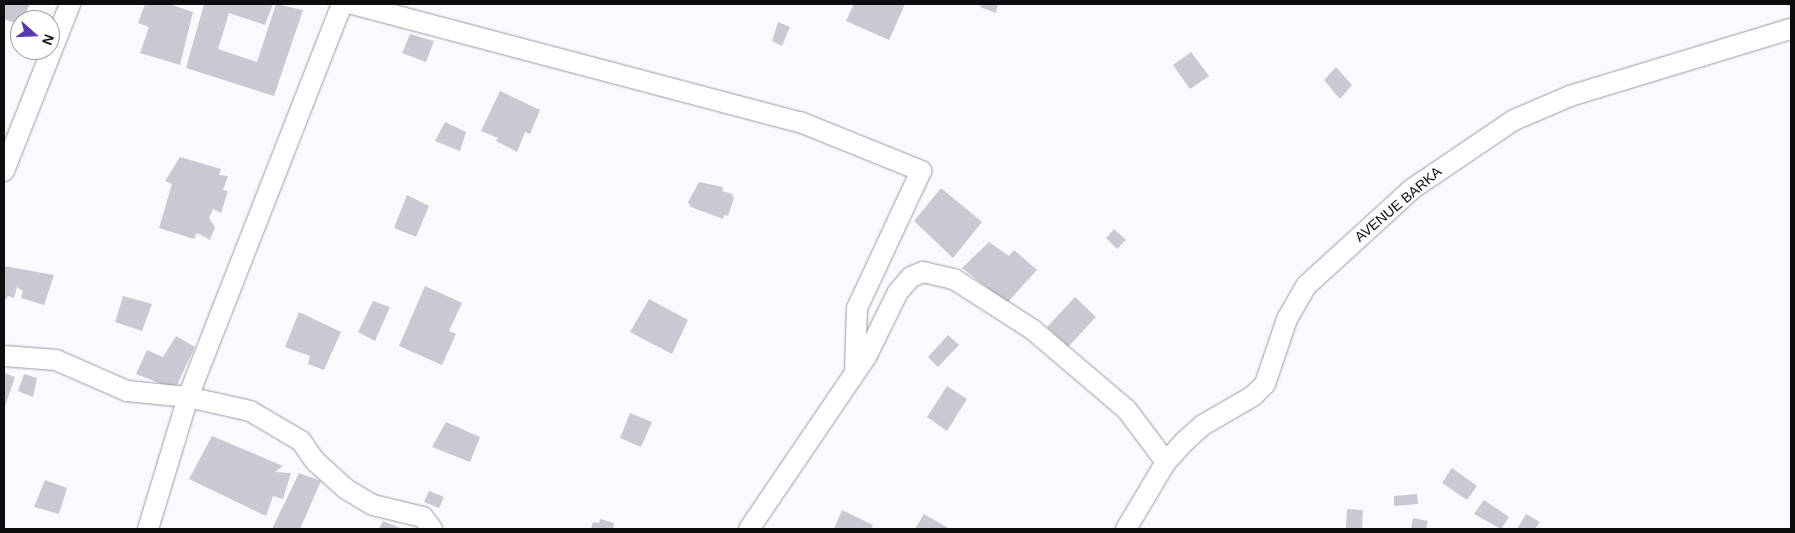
<!DOCTYPE html>
<html>
<head>
<meta charset="utf-8">
<style>
	body { margin:0 }
	#map { position:relative; width:1795px; height:533px; overflow:hidden; background:#f9fafe; font-family:Arial,sans-serif }
	div>[style] { position:absolute }
	.building>* { inset:0; background:#c8c9d3 }
	.roads { filter:drop-shadow(0 0 1px #999aa4) drop-shadow(0 0 1px #999aa4) }
	.minor>* { height:20px; margin:-10px; padding:0 10px; transform-origin:10px; border-radius:10px; background:#fff }
	span { translate:-50% -50%; white-space:nowrap; text-align:center; line-height:1.15; -webkit-text-stroke:4px #fff; paint-order:stroke }
	.street-label { font-size:14px; color:#0d0d10 }
	.frame { position:absolute; inset:0; border:5px solid #0d0d10; pointer-events:none }
	.north { position:absolute; left:10px; top:10px; width:50px; height:50px; box-sizing:border-box; background:#fff; border:1px solid #9e9e9f; border-radius:50%; rotate:110deg; font-size:14px; font-weight:700; line-height:20px; text-align:center; color:#0d0d10 }
	.north::after { content:''; display:block; margin:auto; width:18px; height:22px; background:#5a38b0; clip-path:polygon(50% 0,100% 100%,50% 72%,0 100%) }
</style>
</head>
<body>
<div id="map">
	<div class="building">
		<div style="clip-path:polygon(4px 4px,30px 4px,20px 25px,4px 19px)"></div>
		<div style="clip-path:polygon(145px 4px,169px 4px,193px 12px,180px 65px,140px 53px,149px 27px,138px 23px)"></div>
		<div style="clip-path:polygon(204px 4px,273px 4px,265px 25px,229px 13px,218px 49px,257px 62px,276px 4px,303px 10px,274px 96px,186px 68px)"></div>
		<div style="clip-path:polygon(854px 4px,905px 4px,889px 40px,846px 21px)"></div>
		<div style="clip-path:polygon(981px 4px,998px 4px,996px 13px,980px 7px)"></div>
		<div style="clip-path:polygon(778px 22px,790px 27px,782px 46px,772px 41px)"></div>
		<div style="clip-path:polygon(410px 34px,434px 41px,426px 62px,402px 53px)"></div>
		<div style="clip-path:polygon(1191px 52px,1209px 76px,1190px 89px,1173px 65px)"></div>
		<div style="clip-path:polygon(1336px 67px,1352px 85px,1340px 99px,1324px 80px)"></div>
		<div style="clip-path:polygon(500px 91px,540px 110px,530px 134px,525px 132px,517px 152px,496px 141px,498px 138px,481px 131px)"></div>
		<div style="clip-path:polygon(445px 122px,466px 132px,460px 151px,435px 141px)"></div>
		<div style="clip-path:polygon(180px 157px,221px 169px,219px 175px,228px 176px,223px 190px,228px 191px,221px 213px,213px 209px,209px 218px,215px 227px,210px 240px,197px 233px,194px 239px,159px 228px,172px 184px,165px 181px)"></div>
		<div style="clip-path:polygon(699px 182px,723px 187px,722px 191px,732px 194px,734px 198px,728px 216px,724px 215px,723px 219px,691px 207px,688px 202px)"></div>
		<div style="clip-path:polygon(941px 188px,982px 222px,953px 258px,914px 221px)"></div>
		<div style="clip-path:polygon(407px 195px,429px 206px,416px 237px,394px 228px)"></div>
		<div style="clip-path:polygon(1114px 229px,1126px 240px,1117px 249px,1106px 238px)"></div>
		<div style="clip-path:polygon(989px 242px,1009px 256px,1014px 250px,1037px 270px,1007px 303px,962px 268px)"></div>
		<div style="clip-path:polygon(4px 266px,54px 275px,44px 305px,21px 298px,23px 291px,17px 287px,14px 298px,8px 296px,4px 302px)"></div>
		<div style="clip-path:polygon(425px 286px,462px 303px,449px 331px,456px 334px,442px 365px,399px 346px)"></div>
		<div style="clip-path:polygon(123px 296px,152px 304px,142px 331px,115px 322px)"></div>
		<div style="clip-path:polygon(1075px 297px,1096px 317px,1068px 347px,1047px 327px)"></div>
		<div style="clip-path:polygon(649px 299px,688px 320px,672px 354px,630px 332px)"></div>
		<div style="clip-path:polygon(373px 301px,390px 307px,375px 341px,358px 332px)"></div>
		<div style="clip-path:polygon(299px 312px,341px 332px,324px 370px,308px 364px,310px 356px,285px 347px)"></div>
		<div style="clip-path:polygon(948px 335px,959px 345px,938px 367px,928px 357px)"></div>
		<div style="clip-path:polygon(176px 336px,195px 347px,175px 389px,136px 374px,147px 350px,163px 357px)"></div>
		<div style="clip-path:polygon(4px 373px,15px 377px,4px 409px)"></div>
		<div style="clip-path:polygon(24px 374px,37px 378px,33px 397px,18px 391px)"></div>
		<div style="clip-path:polygon(947px 386px,967px 399px,947px 431px,927px 417px)"></div>
		<div style="clip-path:polygon(630px 413px,652px 422px,641px 447px,620px 438px)"></div>
		<div style="clip-path:polygon(446px 422px,480px 437px,470px 462px,432px 447px)"></div>
		<div style="clip-path:polygon(212px 436px,283px 466px,275px 472px,291px 473px,283px 499px,273px 496px,266px 516px,189px 479px)"></div>
		<div style="clip-path:polygon(1452px 468px,1477px 486px,1467px 500px,1442px 483px)"></div>
		<div style="clip-path:polygon(299px 473px,321px 481px,300px 529px,272px 529px)"></div>
		<div style="clip-path:polygon(45px 480px,67px 488px,59px 514px,34px 507px)"></div>
		<div style="clip-path:polygon(429px 491px,444px 497px,439px 508px,424px 502px)"></div>
		<div style="clip-path:polygon(1417px 494px,1418px 504px,1394px 506px,1394px 496px)"></div>
		<div style="clip-path:polygon(1484px 500px,1509px 517px,1501px 529px,1474px 514px)"></div>
		<div style="clip-path:polygon(1347px 509px,1363px 510px,1362px 529px,1346px 529px)"></div>
		<div style="clip-path:polygon(842px 510px,873px 525px,871px 529px,834px 529px)"></div>
		<div style="clip-path:polygon(924px 514px,950px 529px,915px 529px)"></div>
		<div style="clip-path:polygon(1526px 514px,1540px 522px,1535px 529px,1517px 529px)"></div>
		<div style="clip-path:polygon(1413px 518px,1428px 521px,1426px 529px,1411px 529px)"></div>
		<div style="clip-path:polygon(600px 519px,614px 523px,613px 529px,591px 529px,593px 522px,599px 523px)"></div>
		<div style="clip-path:polygon(383px 521px,403px 529px,379px 529px)"></div>
	</div>
	<div class="roads">
		<div class="minor">
			<div style="left:352px;top:4px;width:463px;rotate:14.8deg"></div>
			<div style="left:800px;top:122px;width:131px;rotate:22deg"></div>
			<div style="left:921px;top:171px;width:151px;rotate:115deg"></div>
			<div style="left:857px;top:308px;width:65px;rotate:91.8deg"></div>
			<div style="left:4px;top:171px;width:180px;rotate:-68.4deg"></div>
			<div style="left:4px;top:356px;width:52px;rotate:4.4deg"></div>
			<div style="left:56px;top:360px;width:77px;rotate:23.6deg"></div>
			<div style="left:127px;top:391px;width:61px;rotate:5.6deg"></div>
			<div style="left:188px;top:397px;width:64px;rotate:12.7deg"></div>
			<div style="left:250px;top:411px;width:59px;rotate:30.5deg"></div>
			<div style="left:301px;top:441px;width:24px;rotate:55deg"></div>
			<div style="left:315px;top:461px;width:42px;rotate:42.1deg"></div>
			<div style="left:346px;top:489px;width:31px;rotate:31deg"></div>
			<div style="left:373px;top:505px;width:51px;rotate:13.5deg"></div>
			<div style="left:423px;top:517px;width:15px;rotate:53deg"></div>
			<div style="left:148px;top:529px;width:138px;rotate:-73.1deg"></div>
			<div style="left:188px;top:397px;width:422px;rotate:-68.6deg"></div>
			<div style="left:749px;top:529px;width:208px;rotate:-55.8deg"></div>
			<div style="left:866px;top:357px;width:72px;rotate:-63.8deg"></div>
			<div style="left:898px;top:292px;width:20px;rotate:-49deg"></div>
			<div style="left:911px;top:277px;width:13px;rotate:-23deg"></div>
			<div style="left:923px;top:272px;width:32px;rotate:13deg"></div>
			<div style="left:954px;top:279px;width:94px;rotate:32.8deg"></div>
			<div style="left:1033px;top:330px;width:123px;rotate:40.4deg"></div>
			<div style="left:1127px;top:410px;width:65px;rotate:53.1deg"></div>
			<div style="left:1126px;top:529px;width:78px;rotate:-59.2deg"></div>
			<div style="left:1166px;top:462px;width:27px;rotate:-48deg"></div>
			<div style="left:1184px;top:442px;width:25px;rotate:-42deg"></div>
			<div style="left:1203px;top:425px;width:58px;rotate:-30.1deg"></div>
			<div style="left:1253px;top:396px;width:17px;rotate:-45deg"></div>
			<div style="left:1265px;top:384px;width:69px;rotate:-71.3deg"></div>
			<div style="left:1287px;top:319px;width:39px;rotate:-60deg"></div>
			<div style="left:1307px;top:285px;width:142px;rotate:-42.4deg"></div>
			<div style="left:1412px;top:189px;width:123px;rotate:-34.1deg"></div>
			<div style="left:1514px;top:120px;width:61px;rotate:-23.2deg"></div>
			<div style="left:1570px;top:96px;width:231px;rotate:-16.9deg"></div>
		</div>
	</div>
	<div class="street-label">
		<span style="left:1398px;top:204px;rotate:-40deg">AVENUE BARKA</span>
	</div>
	<div class="frame"></div>
	<div class="north">N</div>
</div>
</body>
</html>
